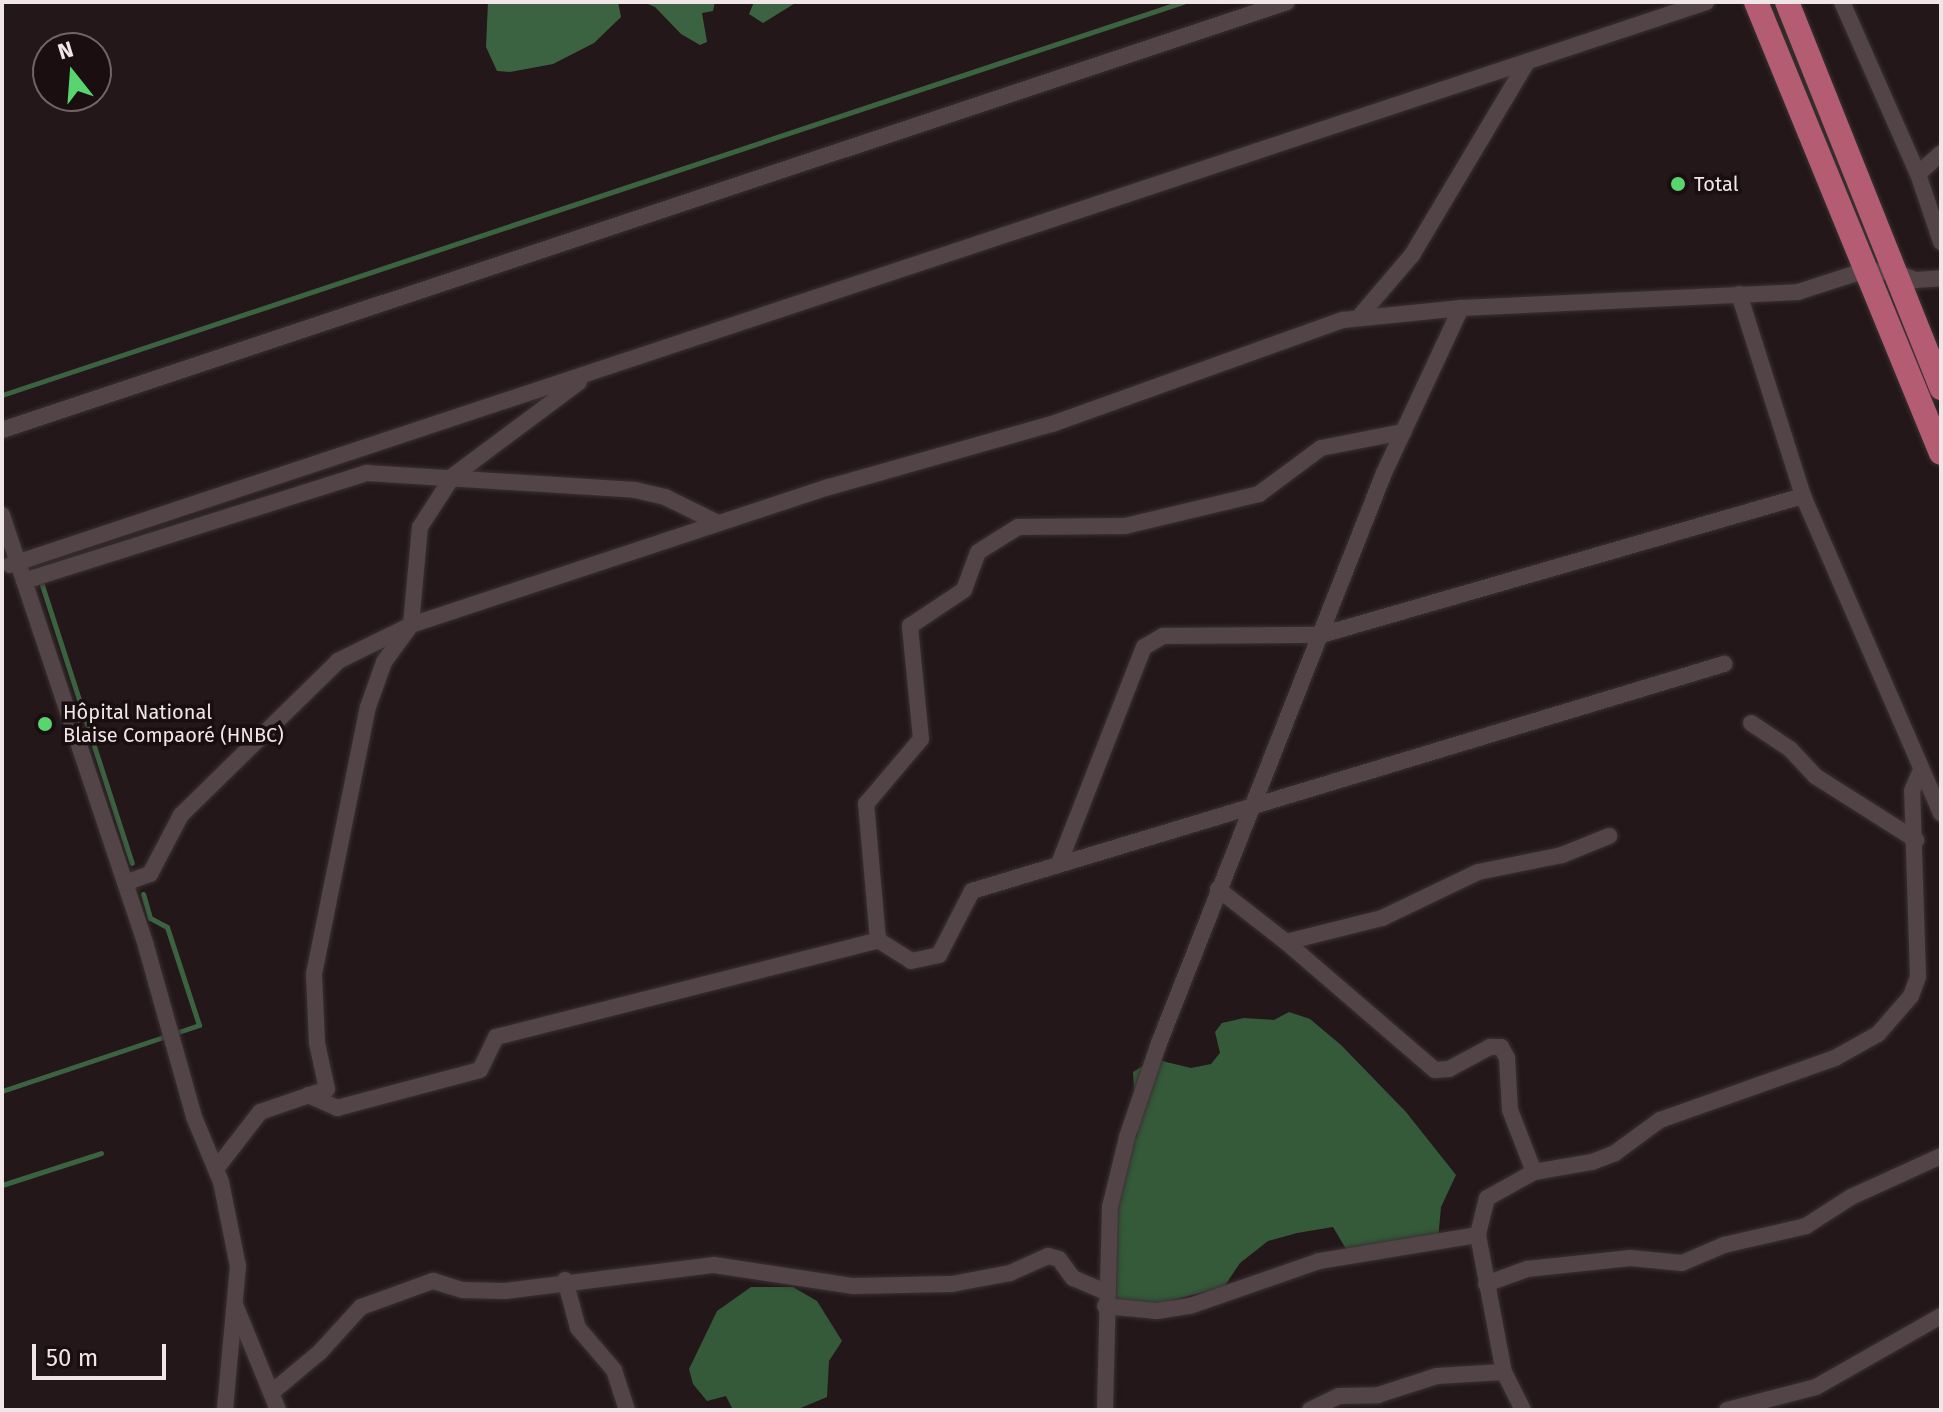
<!DOCTYPE html>
<html>
<head>
<meta charset="utf-8">
<style>
	body { margin:0 }
	#map { position:relative; width:1943px; height:1412px; overflow:hidden; background:#231719; font-family:"Fira Sans",sans-serif }
	div>[style] { position:absolute }
	.forest>* { inset:0; background:#345a39 }
	.water>* { inset:0; background:#3c6341 }
	.stream>* { height:5px; margin:-2.5px; padding:0 2.5px; transform-origin:2.5px; border-radius:2.5px; background:#3c6341 }
	.roads { filter:drop-shadow(0 0 2px #3a3132) drop-shadow(0 0 2px #3a3132) }
	.street>* { height:16px; margin:-8px; padding:0 8px; transform-origin:8px; border-radius:8px; background:#534447 }
	.primary>* { height:24px; margin:-12px; padding:0 12px; transform-origin:12px; border-radius:12px; background:#b35c72 }
	.dots>* { width:22px; height:22px; translate:-50% -50%; box-sizing:border-box; border:4px solid #1a0e10; border-radius:50% }
	span { translate:-50% -50%; white-space:nowrap; text-align:center; line-height:1.15; -webkit-text-stroke:7px #1a0e10; paint-order:stroke }
	.poi-label { font-size:20px; color:#f0e6e8 }
	.left { translate:0 -50%; text-align:left }
	.frame { position:absolute; inset:0; border:4px solid #f0e6e8; pointer-events:none }
	.north { position:absolute; left:32px; top:32px; width:80px; height:80px; box-sizing:border-box; background:#1a0e10; border:2px solid #706466; border-radius:50%; rotate:343deg; font-size:22px; font-weight:700; line-height:32px; text-align:center; color:#f0e6e8 }
	.north::after { content:''; display:block; margin:auto; width:28px; height:36px; background:#59d56f; clip-path:polygon(50% 0,100% 100%,50% 72%,0 100%) }
	.scale { position:absolute; left:32px; top:1344px; width:134px; height:36px; box-sizing:border-box; border:4px solid #f0e6e8; border-top:0; padding-left:10px; font-size:24px; line-height:28px; white-space:nowrap; color:#f0e6e8; -webkit-text-stroke:6px #1a0e10; paint-order:stroke }
</style>
</head>
<body>
<div id="map">
	<div class="forest">
		<div style="clip-path:polygon(1289px 1012px,1310px 1019px,1341px 1045px,1406px 1112px,1456px 1175px,1441px 1207px,1438px 1240px,1346px 1249px,1333px 1227px,1297px 1233px,1268px 1241px,1240px 1263px,1224px 1287px,1149px 1306px,1117px 1302px,1108px 1277px,1115px 1160px,1137px 1136px,1133px 1072px,1154px 1059px,1191px 1068px,1211px 1064px,1220px 1053px,1215px 1032px,1222px 1023px,1244px 1018px,1274px 1020px)"></div>
		<div style="clip-path:polygon(751px 1287px,793px 1287px,817px 1301px,842px 1341px,829px 1361px,827px 1397px,796px 1410px,733px 1410px,726px 1396px,707px 1401px,693px 1384px,689px 1369px,717px 1311px)"></div>
	</div>
	<div class="water">
		<div style="clip-path:polygon(488px 2px,618px 2px,621px 17px,594px 43px,553px 64px,510px 72px,497px 71px,486px 47px)"></div>
		<div style="clip-path:polygon(643px 2px,715px 2px,713px 11px,702px 13px,707px 42px,700px 45px,681px 34px,655px 7px)"></div>
		<div style="clip-path:polygon(754px 2px,797px 2px,763px 23px,749px 14px)"></div>
	</div>
	<div class="stream">
		<div style="left:2px;top:395px;width:1245px;rotate:-18.41deg"></div>
		<div style="left:42px;top:585px;width:292px;rotate:72.1deg"></div>
		<div style="left:2px;top:1091px;width:208px;rotate:-18.5deg"></div>
		<div style="left:199px;top:1025px;width:103px;rotate:-108.1deg"></div>
		<div style="left:167px;top:927px;width:19px;rotate:-152deg"></div>
		<div style="left:150px;top:918px;width:25px;rotate:-106deg"></div>
		<div style="left:2px;top:1185px;width:104px;rotate:-17.9deg"></div>
	</div>
	<div class="roads">
		<div class="street">
			<div style="left:1842px;top:2px;width:188px;rotate:66.2deg"></div>
			<div style="left:1918px;top:174px;width:72px;rotate:71.3deg"></div>
			<div style="left:1918px;top:174px;width:31px;rotate:-42deg"></div>
			<div style="left:1739px;top:294px;width:212px;rotate:72.4deg"></div>
			<div style="left:1803px;top:496px;width:346px;rotate:66.5deg"></div>
			<div style="left:1359px;top:317px;width:82px;rotate:-49.5deg"></div>
			<div style="left:1412px;top:255px;width:225px;rotate:-59.2deg"></div>
			<div style="left:2px;top:430px;width:1354px;rotate:-18.42deg"></div>
			<div style="left:2px;top:515px;width:454px;rotate:71.5deg"></div>
			<div style="left:146px;top:946px;width:178px;rotate:74.3deg"></div>
			<div style="left:194px;top:1117px;width:70px;rotate:67.4deg"></div>
			<div style="left:221px;top:1182px;width:86px;rotate:78.6deg"></div>
			<div style="left:238px;top:1266px;width:145px;rotate:95.2deg"></div>
			<div style="left:10px;top:565px;width:1787px;rotate:-18.36deg"></div>
			<div style="left:24px;top:581px;width:360px;rotate:-17.5deg"></div>
			<div style="left:367px;top:473px;width:269px;rotate:3.6deg"></div>
			<div style="left:635px;top:490px;width:31px;rotate:13deg"></div>
			<div style="left:665px;top:497px;width:59px;rotate:26.1deg"></div>
			<div style="left:1751px;top:723px;width:47px;rotate:33.7deg"></div>
			<div style="left:1790px;top:749px;width:37px;rotate:47deg"></div>
			<div style="left:1815px;top:776px;width:120px;rotate:32.4deg"></div>
			<div style="left:1060px;top:861px;width:230px;rotate:-68.6deg"></div>
			<div style="left:1144px;top:647px;width:22px;rotate:-30deg"></div>
			<div style="left:1163px;top:636px;width:158px;rotate:-0.4deg"></div>
			<div style="left:1321px;top:635px;width:502px;rotate:-16.09deg"></div>
			<div style="left:125px;top:883px;width:27px;rotate:-20deg"></div>
			<div style="left:150px;top:874px;width:67px;rotate:-62.3deg"></div>
			<div style="left:181px;top:815px;width:220px;rotate:-44.4deg"></div>
			<div style="left:338px;top:661px;width:81px;rotate:-26.3deg"></div>
			<div style="left:411px;top:625px;width:440px;rotate:-18.3deg"></div>
			<div style="left:829px;top:487px;width:232px;rotate:-15.8deg"></div>
			<div style="left:1052px;top:424px;width:309px;rotate:-19.7deg"></div>
			<div style="left:1343px;top:320px;width:119px;rotate:-5.8deg"></div>
			<div style="left:1461px;top:308px;width:337px;rotate:-2.7deg"></div>
			<div style="left:1798px;top:292px;width:68px;rotate:-17.9deg"></div>
			<div style="left:1863px;top:271px;width:32px;rotate:2deg"></div>
			<div style="left:1895px;top:272px;width:22px;rotate:22deg"></div>
			<div style="left:1915px;top:280px;width:26px;rotate:-4deg"></div>
			<div style="left:1218px;top:889px;width:86px;rotate:37.9deg"></div>
			<div style="left:1286px;top:942px;width:99px;rotate:-14deg"></div>
			<div style="left:1382px;top:918px;width:106px;rotate:-25.6deg"></div>
			<div style="left:1478px;top:872px;width:86px;rotate:-11.4deg"></div>
			<div style="left:1562px;top:855px;width:51px;rotate:-22deg"></div>
			<div style="left:878px;top:940px;width:39px;rotate:32deg"></div>
			<div style="left:911px;top:961px;width:29px;rotate:-12deg"></div>
			<div style="left:939px;top:955px;width:72px;rotate:-62.7deg"></div>
			<div style="left:972px;top:891px;width:786px;rotate:-16.8deg"></div>
			<div style="left:1286px;top:942px;width:196px;rotate:40.7deg"></div>
			<div style="left:1435px;top:1070px;width:14px;rotate:-4deg"></div>
			<div style="left:1449px;top:1069px;width:47px;rotate:-28.2deg"></div>
			<div style="left:1490px;top:1047px;width:11px"></div>
			<div style="left:1501px;top:1047px;width:13px;rotate:61deg"></div>
			<div style="left:1507px;top:1058px;width:52px;rotate:86.7deg"></div>
			<div style="left:1510px;top:1110px;width:66px;rotate:68.8deg"></div>
			<div style="left:1534px;top:1172px;width:54px;rotate:151deg"></div>
			<div style="left:1487px;top:1198px;width:38px;rotate:104deg"></div>
			<div style="left:1478px;top:1235px;width:139px;rotate:79.3deg"></div>
			<div style="left:1504px;top:1372px;width:42px;rotate:63.4deg"></div>
			<div style="left:308px;top:1095px;width:32px;rotate:24deg"></div>
			<div style="left:337px;top:1108px;width:148px;rotate:-14.9deg"></div>
			<div style="left:480px;top:1070px;width:37px;rotate:-64deg"></div>
			<div style="left:496px;top:1037px;width:394px;rotate:-14.2deg"></div>
			<div style="left:878px;top:940px;width:137px;rotate:-95deg"></div>
			<div style="left:866px;top:804px;width:85px;rotate:-49.8deg"></div>
			<div style="left:921px;top:739px;width:114px;rotate:-95.6deg"></div>
			<div style="left:910px;top:626px;width:65px;rotate:-33.7deg"></div>
			<div style="left:964px;top:590px;width:40px;rotate:-69.8deg"></div>
			<div style="left:978px;top:552px;width:47px;rotate:-32deg"></div>
			<div style="left:1018px;top:527px;width:107px;rotate:-0.5deg"></div>
			<div style="left:1125px;top:526px;width:138px;rotate:-13.4deg"></div>
			<div style="left:1259px;top:494px;width:77px;rotate:-36.6deg"></div>
			<div style="left:1321px;top:448px;width:84px;rotate:-11deg"></div>
			<div style="left:216px;top:1169px;width:72px;rotate:-52.3deg"></div>
			<div style="left:260px;top:1112px;width:71px;rotate:-18.9deg"></div>
			<div style="left:327px;top:1089px;width:47px;rotate:-102.3deg"></div>
			<div style="left:317px;top:1043px;width:69px;rotate:-92.5deg"></div>
			<div style="left:314px;top:974px;width:272px;rotate:-78.6deg"></div>
			<div style="left:368px;top:707px;width:48px;rotate:-70.4deg"></div>
			<div style="left:384px;top:662px;width:46px;rotate:-53.9deg"></div>
			<div style="left:411px;top:625px;width:98px;rotate:-84.8deg"></div>
			<div style="left:420px;top:527px;width:61px;rotate:-57.1deg"></div>
			<div style="left:453px;top:476px;width:157px;rotate:-36.7deg"></div>
			<div style="left:1534px;top:1172px;width:59px;rotate:-9.8deg"></div>
			<div style="left:1592px;top:1162px;width:25px;rotate:-21deg"></div>
			<div style="left:1615px;top:1153px;width:56px;rotate:-36.3deg"></div>
			<div style="left:1660px;top:1120px;width:186px;rotate:-19.5deg"></div>
			<div style="left:1835px;top:1058px;width:49px;rotate:-29.2deg"></div>
			<div style="left:1878px;top:1034px;width:50px;rotate:-49deg"></div>
			<div style="left:1911px;top:996px;width:20px;rotate:-70deg"></div>
			<div style="left:1918px;top:977px;width:186px;rotate:-91.8deg"></div>
			<div style="left:1912px;top:791px;width:23px;rotate:-67deg"></div>
			<div style="left:565px;top:1280px;width:50px;rotate:74.8deg"></div>
			<div style="left:578px;top:1328px;width:55px;rotate:49.4deg"></div>
			<div style="left:614px;top:1370px;width:42px;rotate:72deg"></div>
			<div style="left:1486px;top:1284px;width:44px;rotate:-20.1deg"></div>
			<div style="left:1527px;top:1269px;width:104px;rotate:-6.1deg"></div>
			<div style="left:1630px;top:1258px;width:52px;rotate:5.5deg"></div>
			<div style="left:1682px;top:1263px;width:46px;rotate:-23.2deg"></div>
			<div style="left:1724px;top:1245px;width:84px;rotate:-13deg"></div>
			<div style="left:1806px;top:1226px;width:54px;rotate:-32.8deg"></div>
			<div style="left:1851px;top:1197px;width:99px;rotate:-24.5deg"></div>
			<div style="left:1105px;top:1306px;width:52px;rotate:5.5deg"></div>
			<div style="left:1157px;top:1311px;width:33px;rotate:-9deg"></div>
			<div style="left:1190px;top:1306px;width:137px;rotate:-19.2deg"></div>
			<div style="left:1319px;top:1261px;width:161px;rotate:-9.3deg"></div>
			<div style="left:236px;top:1307px;width:111px;rotate:67.8deg"></div>
			<div style="left:271px;top:1393px;width:64px;rotate:-39.9deg"></div>
			<div style="left:320px;top:1352px;width:61px;rotate:-47.7deg"></div>
			<div style="left:361px;top:1307px;width:77px;rotate:-19.9deg"></div>
			<div style="left:433px;top:1281px;width:31px;rotate:17deg"></div>
			<div style="left:463px;top:1290px;width:42px;rotate:1.4deg"></div>
			<div style="left:505px;top:1291px;width:211px;rotate:-7.1deg"></div>
			<div style="left:714px;top:1265px;width:141px;rotate:8.6deg"></div>
			<div style="left:853px;top:1286px;width:99px;rotate:-1.2deg"></div>
			<div style="left:952px;top:1284px;width:59px;rotate:-10.7deg"></div>
			<div style="left:1010px;top:1273px;width:42px;rotate:-24.1deg"></div>
			<div style="left:1048px;top:1256px;width:11px;rotate:15deg"></div>
			<div style="left:1059px;top:1259px;width:24px;rotate:54deg"></div>
			<div style="left:1073px;top:1278px;width:36px;rotate:23deg"></div>
			<div style="left:1105px;top:1410px;width:203px;rotate:-88.6deg"></div>
			<div style="left:1110px;top:1207px;width:72px;rotate:-76.3deg"></div>
			<div style="left:1127px;top:1137px;width:99px;rotate:-71.2deg"></div>
			<div style="left:1159px;top:1043px;width:613px;rotate:-68.46deg"></div>
			<div style="left:1384px;top:473px;width:182px;rotate:-65deg"></div>
			<div style="left:1310px;top:1410px;width:32px;rotate:-26deg"></div>
			<div style="left:1339px;top:1396px;width:39px;rotate:-1deg"></div>
			<div style="left:1378px;top:1395px;width:62px;rotate:-17.9deg"></div>
			<div style="left:1437px;top:1376px;width:67px;rotate:-3.4deg"></div>
			<div style="left:1727px;top:1410px;width:92px;rotate:-14.5deg"></div>
			<div style="left:1816px;top:1387px;width:144px;rotate:-29.6deg"></div>
		</div>
		<div class="primary">
			<div style="left:1756px;top:2px;width:487px;rotate:67.7deg"></div>
			<div style="left:1787px;top:2px;width:416px;rotate:68.2deg"></div>
		</div>
	</div>
	<div class="dots">
		<div style="left:1678px;top:184px;background:#59d56f"></div>
		<div style="left:45px;top:724px;background:#59d56f"></div>
	</div>
	<div class="poi-label">
		<span class="left" style="left:1694px;top:184px">Total</span>
		<span class="left" style="left:63px;top:724px">Hôpital National<br>Blaise Compaoré (HNBC)</span>
	</div>
	<div class="frame"></div>
	<div class="north">N</div>
	<div class="scale">50 m</div>
</div>
</body>
</html>
